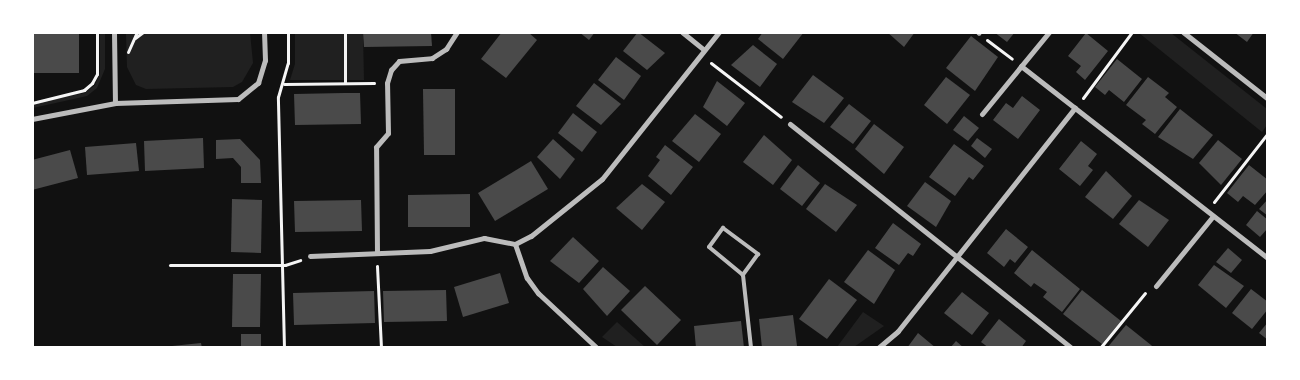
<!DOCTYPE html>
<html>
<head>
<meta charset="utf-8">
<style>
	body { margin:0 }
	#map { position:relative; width:1300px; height:380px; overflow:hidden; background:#111; font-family:"Work Sans",sans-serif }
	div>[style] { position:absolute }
	.green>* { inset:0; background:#202020 }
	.building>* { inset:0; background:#4a4a4a }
	.path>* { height:3px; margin:-1.5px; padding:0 1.5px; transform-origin:1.5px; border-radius:1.5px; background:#f5f5f5 }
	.service>* { height:4px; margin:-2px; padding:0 2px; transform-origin:2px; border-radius:2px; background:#bcbcbc }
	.minor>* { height:5px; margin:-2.5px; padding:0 2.5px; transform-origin:2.5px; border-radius:2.5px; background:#bcbcbc }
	span { translate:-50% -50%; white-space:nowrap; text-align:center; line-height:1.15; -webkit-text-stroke:4px #fff; paint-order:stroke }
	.frame { position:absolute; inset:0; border:34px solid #fff; pointer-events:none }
</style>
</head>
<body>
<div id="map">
	<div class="green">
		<div style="clip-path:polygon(100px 33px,105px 33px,105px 69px,97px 88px,87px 96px,33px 108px,32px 104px,85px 93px,95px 85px,100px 74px)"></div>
		<div style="clip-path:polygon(126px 33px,250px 33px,253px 63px,242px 82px,233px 87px,146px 89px,136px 85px,127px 67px)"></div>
		<div style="clip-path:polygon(295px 33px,363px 33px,364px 80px,290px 80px,295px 64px)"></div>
		<div style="clip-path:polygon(1139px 33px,1171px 33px,1267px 109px,1267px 125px,1262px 132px)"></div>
		<div style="clip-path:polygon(863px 312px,884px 326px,854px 347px,837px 347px)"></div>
		<div style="clip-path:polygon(617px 322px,645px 347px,617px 347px,602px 337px)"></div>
	</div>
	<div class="building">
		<div style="clip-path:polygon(36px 32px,79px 32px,79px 73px,32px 73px,32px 36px)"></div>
		<div style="clip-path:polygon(363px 32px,431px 32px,432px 46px,364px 47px)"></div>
		<div style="clip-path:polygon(502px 32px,528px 32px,537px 40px,506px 78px,481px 59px)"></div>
		<div style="clip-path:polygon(579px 32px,595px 32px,589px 40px)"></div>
		<div style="clip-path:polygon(638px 32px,665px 53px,647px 70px,623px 51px)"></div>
		<div style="clip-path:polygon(763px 32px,804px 32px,783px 59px,758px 39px)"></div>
		<div style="clip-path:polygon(887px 32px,915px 32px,904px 47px)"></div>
		<div style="clip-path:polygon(994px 32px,1015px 32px,1007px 42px)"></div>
		<div style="clip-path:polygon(1234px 32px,1254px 32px,1247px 42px)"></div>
		<div style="clip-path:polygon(1086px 33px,1108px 51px,1085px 80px,1076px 72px,1081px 66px,1068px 56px)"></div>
		<div style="clip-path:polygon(971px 36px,998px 57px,975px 91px,946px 68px)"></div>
		<div style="clip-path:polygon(753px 45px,777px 64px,760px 87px,731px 65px)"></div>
		<div style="clip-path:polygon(616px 57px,641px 76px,624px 100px,598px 80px)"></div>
		<div style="clip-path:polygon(1117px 59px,1142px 79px,1124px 102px,1109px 90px,1105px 95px,1095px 87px)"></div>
		<div style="clip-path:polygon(813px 75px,844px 98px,824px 123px,792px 102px)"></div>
		<div style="clip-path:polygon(946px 77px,970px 95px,947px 124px,924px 105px)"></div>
		<div style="clip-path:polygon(1148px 77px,1169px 93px,1165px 97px,1177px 107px,1155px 134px,1142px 124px,1146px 120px,1126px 105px)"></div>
		<div style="clip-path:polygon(717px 81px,745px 103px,727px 126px,703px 107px)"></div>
		<div style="clip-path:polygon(594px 83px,621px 104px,601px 125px,576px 106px)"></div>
		<div style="clip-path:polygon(423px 89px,455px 89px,455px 155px,424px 155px)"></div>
		<div style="clip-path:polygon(344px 93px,360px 93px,361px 124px,295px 125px,294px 94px)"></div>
		<div style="clip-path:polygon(1022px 96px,1040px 110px,1018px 139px,993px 120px,1006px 103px,1013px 108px)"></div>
		<div style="clip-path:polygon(849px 104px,871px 121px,853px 144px,830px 127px)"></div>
		<div style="clip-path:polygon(1180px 109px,1213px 135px,1193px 159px,1158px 137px)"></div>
		<div style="clip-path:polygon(573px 113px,597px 132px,582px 152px,558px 133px)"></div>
		<div style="clip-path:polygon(695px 114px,721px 134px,699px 162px,672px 141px)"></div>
		<div style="clip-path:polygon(964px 116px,979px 128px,968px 141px,953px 130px)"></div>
		<div style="clip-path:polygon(874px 124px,904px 147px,884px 174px,855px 149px)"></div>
		<div style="clip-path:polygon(764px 135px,792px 160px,773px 185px,743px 162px)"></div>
		<div style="clip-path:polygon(203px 138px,204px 168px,145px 171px,144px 141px)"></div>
		<div style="clip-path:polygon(977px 138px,992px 149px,985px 158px,971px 146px)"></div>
		<div style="clip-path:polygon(240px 139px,260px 160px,261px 183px,241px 183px,241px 167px,233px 158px,216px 159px,216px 140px)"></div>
		<div style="clip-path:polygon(553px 139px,575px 159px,560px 179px,537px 157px)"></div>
		<div style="clip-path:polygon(1218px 140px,1242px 159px,1221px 185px,1199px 163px)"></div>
		<div style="clip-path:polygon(1081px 141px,1097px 154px,1088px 166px,1093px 170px,1080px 186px,1059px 169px)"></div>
		<div style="clip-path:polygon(136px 143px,139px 171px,87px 175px,85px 147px)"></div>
		<div style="clip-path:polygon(954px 144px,984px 166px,973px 180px,969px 177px,955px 196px,929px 177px)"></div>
		<div style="clip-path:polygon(665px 145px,693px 167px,671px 195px,648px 176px,660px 160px,656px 157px)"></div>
		<div style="clip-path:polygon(70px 150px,78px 178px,32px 190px,32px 160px)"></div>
		<div style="clip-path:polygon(531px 161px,548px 189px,495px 221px,478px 193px)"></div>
		<div style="clip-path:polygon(798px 165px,820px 183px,802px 206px,780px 189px)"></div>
		<div style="clip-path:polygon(1249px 165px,1268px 180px,1268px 190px,1255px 205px,1243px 196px,1238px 202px,1227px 193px)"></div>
		<div style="clip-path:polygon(1106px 171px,1132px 196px,1113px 219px,1085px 197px)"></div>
		<div style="clip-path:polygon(925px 182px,951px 201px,936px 227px,907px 206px)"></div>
		<div style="clip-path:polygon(642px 184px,665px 202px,642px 230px,616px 208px)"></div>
		<div style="clip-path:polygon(825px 184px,857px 205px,836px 232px,806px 209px)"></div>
		<div style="clip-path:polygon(470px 194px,470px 227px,408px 227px,408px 195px)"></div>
		<div style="clip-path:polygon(232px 199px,262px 200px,261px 253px,231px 252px)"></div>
		<div style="clip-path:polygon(1268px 199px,1268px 216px,1259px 209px)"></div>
		<div style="clip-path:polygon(361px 200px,362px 231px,295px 232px,294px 201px)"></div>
		<div style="clip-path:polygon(1139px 200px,1169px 220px,1148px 247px,1119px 224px)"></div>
		<div style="clip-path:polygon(1257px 211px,1268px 220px,1268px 228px,1260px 237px,1246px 225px)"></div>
		<div style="clip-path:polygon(893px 223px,921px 244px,913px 256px,908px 253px,899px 265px,875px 248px)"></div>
		<div style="clip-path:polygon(1006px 229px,1028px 247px,1015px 263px,1010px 259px,1004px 267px,987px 253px)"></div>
		<div style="clip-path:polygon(573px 237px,599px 261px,579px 283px,550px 261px)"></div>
		<div style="clip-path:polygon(1228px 248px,1242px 260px,1231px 273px,1216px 262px)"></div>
		<div style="clip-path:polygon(868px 250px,895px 270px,874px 304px,844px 282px)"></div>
		<div style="clip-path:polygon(1032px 250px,1080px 289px,1062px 312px,1043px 297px,1047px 292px,1034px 283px,1031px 287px,1014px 273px)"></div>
		<div style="clip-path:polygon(1214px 265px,1244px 286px,1226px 308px,1198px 285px)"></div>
		<div style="clip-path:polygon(603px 267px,630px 291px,607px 316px,583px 289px)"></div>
		<div style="clip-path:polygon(500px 273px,509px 303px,463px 317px,454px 287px)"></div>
		<div style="clip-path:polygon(233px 274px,261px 274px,260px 327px,232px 327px)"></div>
		<div style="clip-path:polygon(829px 279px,857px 300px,827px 339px,799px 319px)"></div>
		<div style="clip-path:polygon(645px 286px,681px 320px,657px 345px,621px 310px)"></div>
		<div style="clip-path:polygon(1251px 289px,1268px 302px,1268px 309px,1252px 329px,1232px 313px)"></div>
		<div style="clip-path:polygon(446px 290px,447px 321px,384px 322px,383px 291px)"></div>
		<div style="clip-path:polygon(1082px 290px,1121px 321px,1102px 344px,1063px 314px)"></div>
		<div style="clip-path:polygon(374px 291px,375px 323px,294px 325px,293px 293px)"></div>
		<div style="clip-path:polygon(962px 292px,989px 313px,972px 335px,944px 313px)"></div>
		<div style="clip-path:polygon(793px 315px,797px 346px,762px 348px,759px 319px)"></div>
		<div style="clip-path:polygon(999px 319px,1026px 341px,1021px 348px,989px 348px,981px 342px)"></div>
		<div style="clip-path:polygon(741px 321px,744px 348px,696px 348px,694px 326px)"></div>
		<div style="clip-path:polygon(1268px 322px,1268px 340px,1259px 333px)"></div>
		<div style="clip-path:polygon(1126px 325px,1151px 345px,1154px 348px,1107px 348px)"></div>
		<div style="clip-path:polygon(918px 333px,936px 348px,907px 348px)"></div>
		<div style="clip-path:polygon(241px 334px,261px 334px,261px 348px,241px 348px)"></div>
		<div style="clip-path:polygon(956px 341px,964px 348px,950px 348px)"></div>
		<div style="clip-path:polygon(201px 343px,202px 348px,172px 348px,172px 346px)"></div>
	</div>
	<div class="path">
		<div style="left:345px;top:32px;width:51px;rotate:90deg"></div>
		<div style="left:135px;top:38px;width:10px;rotate:-37deg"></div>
		<div style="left:987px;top:40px;width:31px;rotate:37deg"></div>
		<div style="left:128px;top:52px;width:22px;rotate:-66deg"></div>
		<div style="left:711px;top:63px;width:88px;rotate:37.6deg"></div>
		<div style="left:284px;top:84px;width:90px;rotate:-0.6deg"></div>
		<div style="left:1083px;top:98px;width:82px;rotate:-53.4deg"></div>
		<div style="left:32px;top:103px;width:54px;rotate:-14deg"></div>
		<div style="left:84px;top:90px;width:11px;rotate:-41deg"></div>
		<div style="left:92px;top:83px;width:10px;rotate:-61deg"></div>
		<div style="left:97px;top:74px;width:42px;rotate:-90deg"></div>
		<div style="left:1214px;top:202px;width:88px;rotate:-52deg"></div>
		<div style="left:170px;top:265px;width:115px"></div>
		<div style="left:285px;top:265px;width:16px;rotate:-18deg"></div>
		<div style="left:377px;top:266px;width:82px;rotate:87.2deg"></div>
		<div style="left:284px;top:348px;width:251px;rotate:-91.4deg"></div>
		<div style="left:278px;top:97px;width:35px;rotate:-74deg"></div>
		<div style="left:288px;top:63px;width:31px;rotate:-90deg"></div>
		<div style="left:1100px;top:348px;width:71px;rotate:-50.7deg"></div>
	</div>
	<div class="service">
		<div style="left:743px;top:275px;width:44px;rotate:-140.5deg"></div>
		<div style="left:709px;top:247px;width:24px;rotate:-54deg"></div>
		<div style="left:723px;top:228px;width:44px;rotate:36.6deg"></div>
		<div style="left:758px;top:254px;width:26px;rotate:126deg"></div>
		<div style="left:743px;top:275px;width:73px;rotate:83.7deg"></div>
	</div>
	<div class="minor">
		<div style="left:114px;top:32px;width:71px;rotate:89.2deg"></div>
		<div style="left:682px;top:32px;width:28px;rotate:39deg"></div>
		<div style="left:978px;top:32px;width:1px;rotate:45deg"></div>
		<div style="left:1183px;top:32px;width:108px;rotate:38.2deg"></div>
		<div style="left:1021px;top:66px;width:313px;rotate:37.9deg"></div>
		<div style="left:982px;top:114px;width:106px;rotate:-50.7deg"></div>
		<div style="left:32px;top:119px;width:85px;rotate:-10.9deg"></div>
		<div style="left:115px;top:103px;width:123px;rotate:-1.9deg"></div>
		<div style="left:238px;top:99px;width:26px;rotate:-39deg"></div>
		<div style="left:258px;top:83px;width:24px;rotate:-73deg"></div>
		<div style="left:265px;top:60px;width:28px;rotate:-92deg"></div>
		<div style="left:790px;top:124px;width:360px;rotate:38.5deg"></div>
		<div style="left:515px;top:244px;width:36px;rotate:71deg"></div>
		<div style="left:527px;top:278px;width:19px;rotate:54deg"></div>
		<div style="left:538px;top:293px;width:81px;rotate:43deg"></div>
		<div style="left:377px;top:252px;width:105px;rotate:-90.5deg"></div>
		<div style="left:376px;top:147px;width:18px;rotate:-49deg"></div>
		<div style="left:388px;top:133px;width:50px;rotate:-91.1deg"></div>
		<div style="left:387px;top:83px;width:14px;rotate:-73deg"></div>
		<div style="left:391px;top:70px;width:12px;rotate:-48deg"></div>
		<div style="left:399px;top:61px;width:33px;rotate:-5deg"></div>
		<div style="left:432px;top:58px;width:17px;rotate:-33deg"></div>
		<div style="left:446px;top:49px;width:20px;rotate:-57deg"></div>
		<div style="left:310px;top:256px;width:120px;rotate:-2.4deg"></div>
		<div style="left:430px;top:251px;width:56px;rotate:-13.5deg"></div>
		<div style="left:484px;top:238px;width:32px;rotate:11deg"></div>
		<div style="left:515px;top:244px;width:18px;rotate:-27deg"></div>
		<div style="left:531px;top:236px;width:91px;rotate:-38.8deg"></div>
		<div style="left:602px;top:179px;width:188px;rotate:-51.5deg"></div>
		<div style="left:1156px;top:286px;width:90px;rotate:-50.8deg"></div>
		<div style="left:878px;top:348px;width:26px;rotate:-40deg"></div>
		<div style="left:898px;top:331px;width:285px;rotate:-51.6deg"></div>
	</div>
	<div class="frame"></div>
</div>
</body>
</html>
